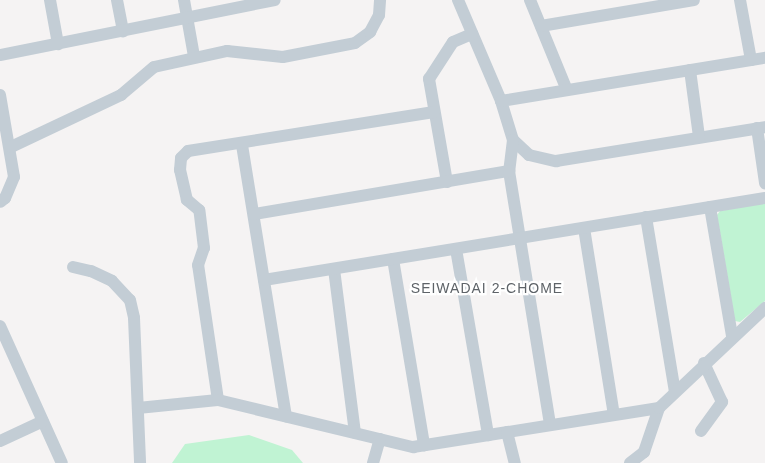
<!DOCTYPE html>
<html>
<head>
<meta charset="utf-8">
<style>
	body { margin:0 }
	#map { position:relative; width:765px; height:463px; overflow:hidden; background:#f5f3f3; font-family:Arial,sans-serif }
	div>[style] { position:absolute }
	.green>* { inset:0; background:#c0f3d3 }
	.minor>* { height:12px; margin:-6px; padding:0 6px; transform-origin:6px; border-radius:6px; background:#c3cdd5 }
	span { translate:-50% -50%; white-space:nowrap; text-align:center; line-height:1.15; -webkit-text-stroke:4.5px #fff; paint-order:stroke }
	.neighbourhood-label { font-size:14px; color:#5e6368; letter-spacing:1px }
</style>
</head>
<body>
<div id="map">
	<div class="green">
		<div style="clip-path:polygon(765px 203px,765px 301px,740px 322px,735px 321px,717px 215px,720px 211px)"></div>
		<div style="clip-path:polygon(249px 435px,292px 450px,303px 463px,172px 463px,185px 444px)"></div>
	</div>
	<div class="minor">
		<div style="left:50px;top:0;width:45px;rotate:79.7deg"></div>
		<div style="left:117px;top:0;width:32px;rotate:79deg"></div>
		<div style="left:184px;top:0;width:57px;rotate:79.9deg"></div>
		<div style="left:458px;top:0;width:110px;rotate:66.9deg"></div>
		<div style="left:501px;top:101px;width:41px;rotate:72.9deg"></div>
		<div style="left:513px;top:140px;width:22px;rotate:43deg"></div>
		<div style="left:529px;top:155px;width:28px;rotate:13deg"></div>
		<div style="left:556px;top:161px;width:212px;rotate:-9.2deg"></div>
		<div style="left:530px;top:0;width:97px;rotate:67.7deg"></div>
		<div style="left:740px;top:0;width:61px;rotate:79.6deg"></div>
		<div style="left:541px;top:26px;width:155px;rotate:-9.6deg"></div>
		<div style="left:0;top:55px;width:280px;rotate:-11.3deg"></div>
		<div style="left:690px;top:70px;width:68px;rotate:82.3deg"></div>
		<div style="left:0;top:95px;width:83px;rotate:80.3deg"></div>
		<div style="left:14px;top:177px;width:23px;rotate:113deg"></div>
		<div style="left:5px;top:198px;width:6px;rotate:141deg"></div>
		<div style="left:501px;top:101px;width:267px;rotate:-9.3deg"></div>
		<div style="left:757px;top:128px;width:56px;rotate:81.7deg"></div>
		<div style="left:513px;top:140px;width:31px;rotate:97deg"></div>
		<div style="left:509px;top:171px;width:257px;rotate:80.8deg"></div>
		<div style="left:242px;top:145px;width:275px;rotate:80.8deg"></div>
		<div style="left:11px;top:147px;width:122px;rotate:-25.3deg"></div>
		<div style="left:121px;top:95px;width:43px;rotate:-40.3deg"></div>
		<div style="left:154px;top:67px;width:75px;rotate:-12.4deg"></div>
		<div style="left:227px;top:51px;width:56px;rotate:6.1deg"></div>
		<div style="left:283px;top:57px;width:73px;rotate:-11deg"></div>
		<div style="left:355px;top:43px;width:19px;rotate:-36deg"></div>
		<div style="left:370px;top:32px;width:19px;rotate:-62deg"></div>
		<div style="left:379px;top:15px;width:15px;rotate:-86deg"></div>
		<div style="left:447px;top:182px;width:105px;rotate:-99.9deg"></div>
		<div style="left:429px;top:79px;width:44px;rotate:-57deg"></div>
		<div style="left:453px;top:42px;width:21px;rotate:-23deg"></div>
		<div style="left:710px;top:207px;width:131px;rotate:80.3deg"></div>
		<div style="left:254px;top:214px;width:259px;rotate:-9.6deg"></div>
		<div style="left:646px;top:217px;width:177px;rotate:80.6deg"></div>
		<div style="left:584px;top:228px;width:189px;rotate:80.9deg"></div>
		<div style="left:456px;top:249px;width:189px;rotate:80.2deg"></div>
		<div style="left:393px;top:259px;width:189px;rotate:80.5deg"></div>
		<div style="left:73px;top:267px;width:18px;rotate:13deg"></div>
		<div style="left:91px;top:271px;width:23px;rotate:25deg"></div>
		<div style="left:112px;top:281px;width:26px;rotate:47deg"></div>
		<div style="left:130px;top:300px;width:18px;rotate:77deg"></div>
		<div style="left:134px;top:318px;width:145px;rotate:87.6deg"></div>
		<div style="left:334px;top:269px;width:165px;rotate:82.7deg"></div>
		<div style="left:264px;top:280px;width:508px;rotate:-9.3deg"></div>
		<div style="left:0;top:326px;width:150px;rotate:65.7deg"></div>
		<div style="left:218px;top:400px;width:136px;rotate:-98.4deg"></div>
		<div style="left:198px;top:265px;width:18px;rotate:-71deg"></div>
		<div style="left:204px;top:248px;width:38px;rotate:-97deg"></div>
		<div style="left:199px;top:210px;width:16px;rotate:-140deg"></div>
		<div style="left:187px;top:200px;width:31px;rotate:-103deg"></div>
		<div style="left:180px;top:170px;width:12px;rotate:-85deg"></div>
		<div style="left:181px;top:158px;width:10px;rotate:-45deg"></div>
		<div style="left:188px;top:151px;width:249px;rotate:-9deg"></div>
		<div style="left:138px;top:408px;width:80px;rotate:-5.7deg"></div>
		<div style="left:218px;top:400px;width:201px;rotate:13.6deg"></div>
		<div style="left:413px;top:447px;width:249px;rotate:-9deg"></div>
		<div style="left:701px;top:431px;width:36px;rotate:-54deg"></div>
		<div style="left:722px;top:402px;width:43px;rotate:-114.8deg"></div>
		<div style="left:507px;top:432px;width:32px;rotate:76deg"></div>
		<div style="left:0;top:441px;width:47px;rotate:-24.9deg"></div>
		<div style="left:373px;top:463px;width:25px;rotate:-74deg"></div>
		<div style="left:630px;top:463px;width:18px;rotate:-38deg"></div>
		<div style="left:644px;top:452px;width:46px;rotate:-71.2deg"></div>
		<div style="left:659px;top:408px;width:146px;rotate:-43.3deg"></div>
	</div>
	<div class="neighbourhood-label">
		<span style="left:487px;top:288px">SEIWADAI 2-CHOME</span>
	</div>
</div>
</body>
</html>
